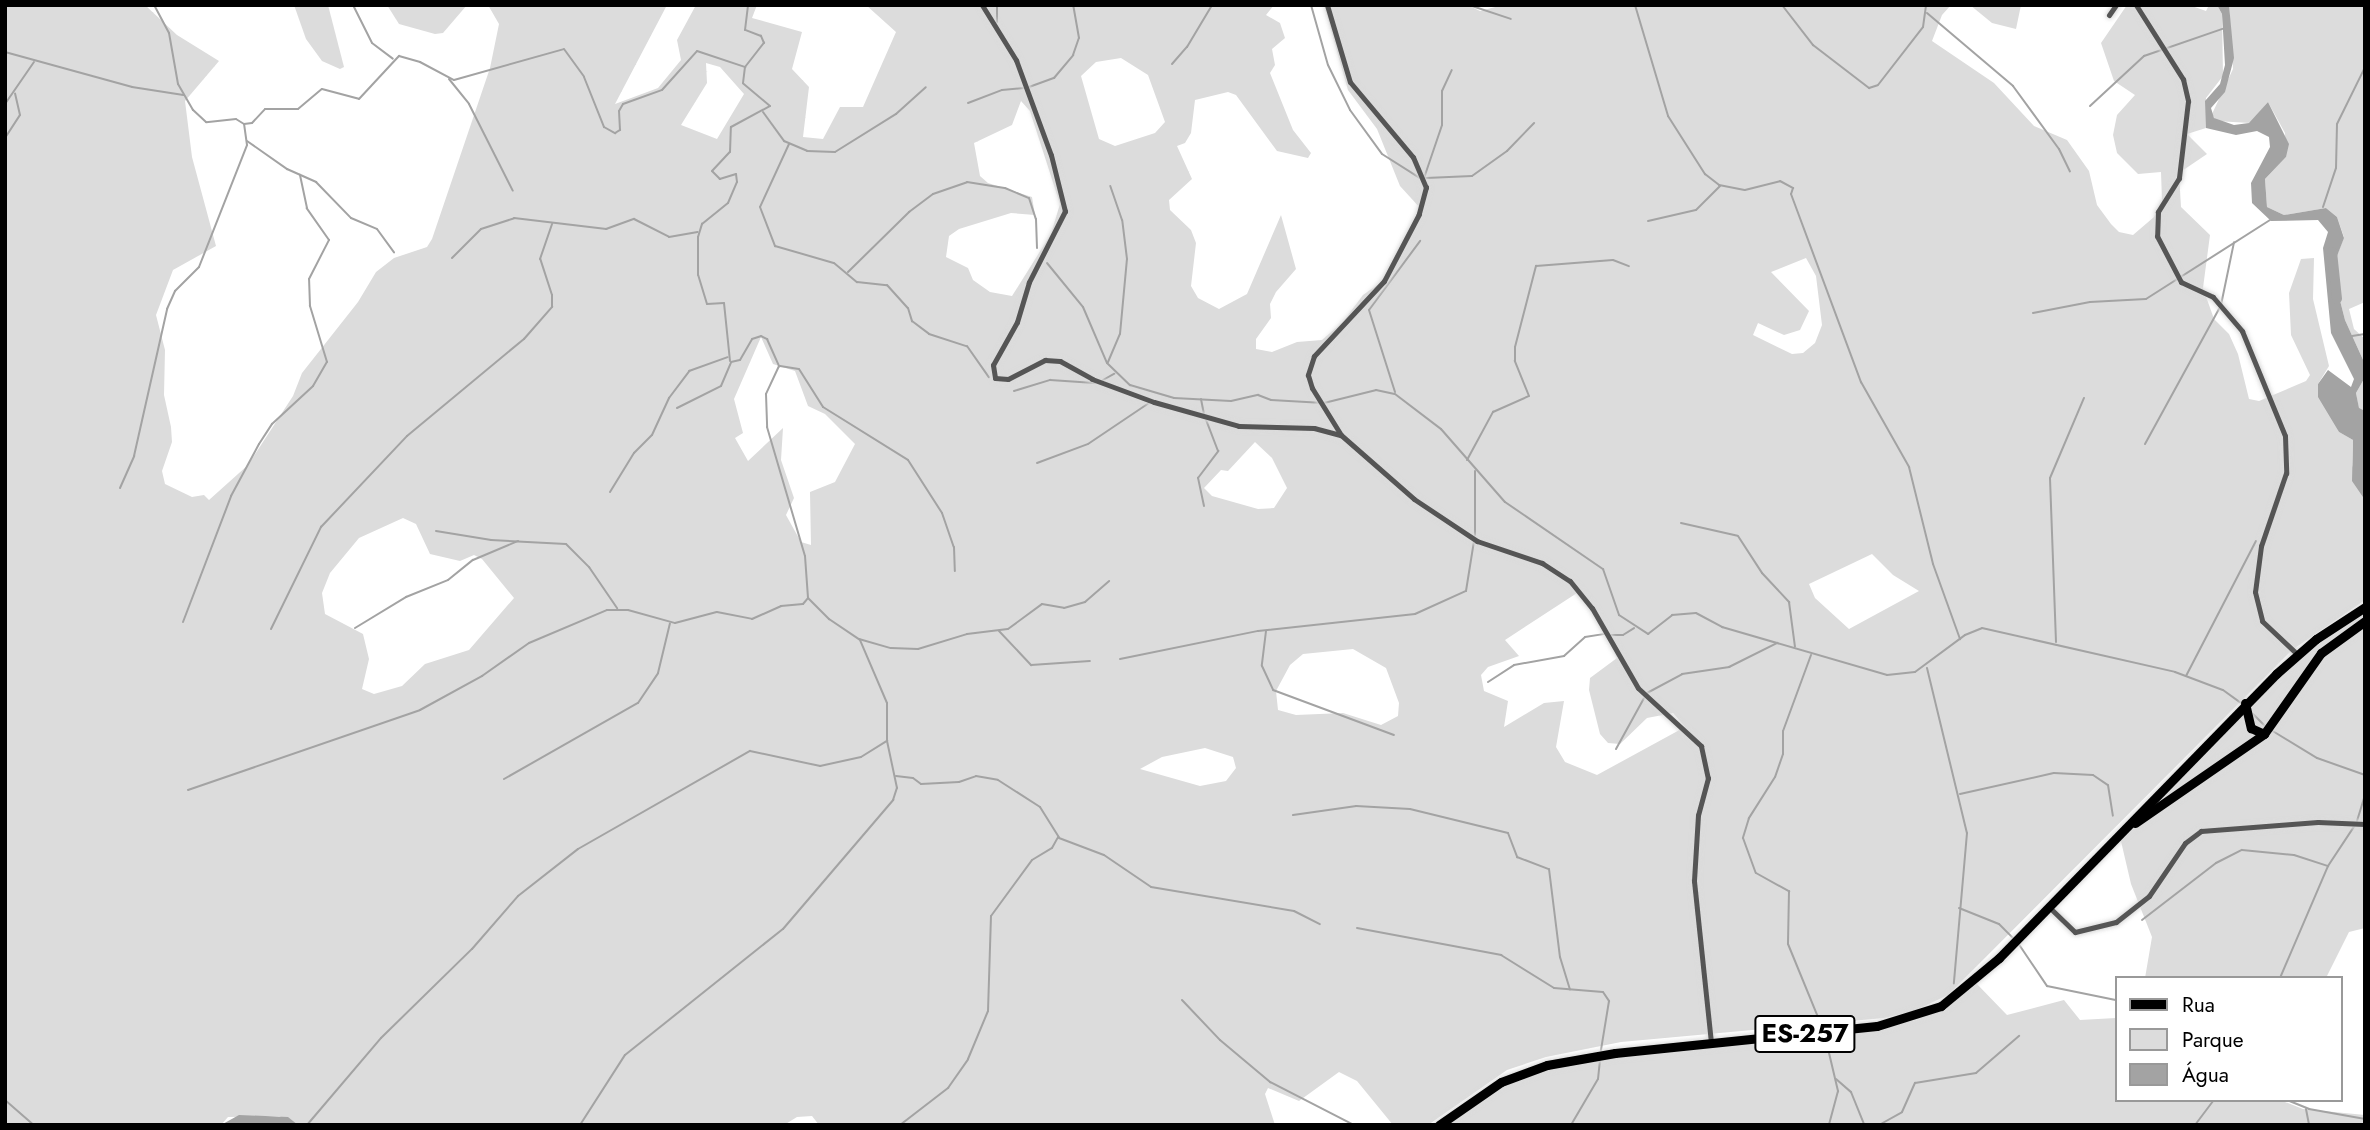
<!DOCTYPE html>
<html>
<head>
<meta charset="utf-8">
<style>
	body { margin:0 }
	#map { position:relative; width:2370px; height:1130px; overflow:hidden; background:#fff; font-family:Jost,sans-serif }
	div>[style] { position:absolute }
	.green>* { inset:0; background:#dcdcdc }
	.water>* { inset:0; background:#a3a3a3 }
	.stream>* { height:2px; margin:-1px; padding:0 1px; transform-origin:1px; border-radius:1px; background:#a3a3a3 }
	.river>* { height:10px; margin:-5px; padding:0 5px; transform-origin:5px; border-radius:5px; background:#a3a3a3 }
	.roads { filter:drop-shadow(0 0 2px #dbdbdb) drop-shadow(0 0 2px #dbdbdb) }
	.minor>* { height:5px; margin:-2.5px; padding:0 2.5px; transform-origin:2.5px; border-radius:2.5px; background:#555 }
	.primary>* { height:9px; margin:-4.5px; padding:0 4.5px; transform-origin:4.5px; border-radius:4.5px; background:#000 }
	span { translate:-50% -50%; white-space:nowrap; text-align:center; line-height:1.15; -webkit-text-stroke:5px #fff; paint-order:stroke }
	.shield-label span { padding:2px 5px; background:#fff; border:2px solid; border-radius:5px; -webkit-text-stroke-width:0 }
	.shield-label { font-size:26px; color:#000; font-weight:700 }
	.frame { position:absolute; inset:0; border:7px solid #000; pointer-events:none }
	.legend { position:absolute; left:2115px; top:976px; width:228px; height:126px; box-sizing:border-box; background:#fff; border:2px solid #999; margin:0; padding:9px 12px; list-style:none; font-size:21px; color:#000 }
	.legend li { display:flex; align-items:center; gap:14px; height:35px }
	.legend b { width:35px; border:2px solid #999 }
</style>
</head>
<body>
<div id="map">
	<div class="green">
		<div style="clip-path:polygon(evenodd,5px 5px,145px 5px,177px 35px,219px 61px,185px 101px,192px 157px,216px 246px,173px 270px,156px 315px,165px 350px,164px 395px,171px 427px,172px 442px,162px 471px,165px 484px,192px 497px,204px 495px,209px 500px,248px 465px,293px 396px,302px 373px,358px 302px,376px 272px,394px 258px,427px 247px,432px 239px,490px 68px,499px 24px,488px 5px,667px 5px,615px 104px,658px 88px,681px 60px,677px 40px,696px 5px,757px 5px,752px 18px,802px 32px,792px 69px,809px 87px,803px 137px,823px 139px,840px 107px,863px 107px,896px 32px,866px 5px,1274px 5px,1266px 15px,1280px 23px,1285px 38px,1272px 49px,1275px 65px,1270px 73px,1293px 130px,1311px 153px,1308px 158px,1277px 151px,1236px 95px,1228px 92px,1195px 100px,1191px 133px,1185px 143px,1177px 146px,1192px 179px,1169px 200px,1170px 210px,1191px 230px,1196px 243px,1191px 286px,1198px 298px,1219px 309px,1247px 294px,1281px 215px,1296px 269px,1276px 292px,1270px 304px,1271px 318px,1256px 339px,1256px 349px,1272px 352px,1297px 342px,1322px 340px,1343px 322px,1363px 295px,1383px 281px,1421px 209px,1400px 186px,1377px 129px,1348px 90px,1324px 5px,1467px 5px,1480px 11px,1503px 5px,1951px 5px,1942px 15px,1932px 41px,1994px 83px,2034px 126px,2067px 140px,2089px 171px,2097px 205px,2111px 224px,2119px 232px,2133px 235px,2154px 217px,2162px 201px,2161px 172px,2138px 174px,2117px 153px,2113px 135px,2117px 115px,2135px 95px,2114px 81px,2101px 43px,2127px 5px,2189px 5px,2206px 11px,2209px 5px,2217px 5px,2222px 14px,2223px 76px,2206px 98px,2206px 128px,2187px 134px,2207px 154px,2179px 173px,2181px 207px,2210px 235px,2203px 288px,2214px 319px,2229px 334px,2238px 354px,2249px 399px,2259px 401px,2306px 381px,2310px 375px,2291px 335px,2289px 293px,2301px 259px,2314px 258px,2313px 299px,2329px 366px,2318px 384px,2339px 432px,2353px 440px,2352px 465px,2365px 500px,2365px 600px,2292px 650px,1948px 995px,1914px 1011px,1884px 1018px,1621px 1042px,1546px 1057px,1507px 1070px,1428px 1125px,1393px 1125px,1357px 1081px,1339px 1072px,1299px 1101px,1268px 1088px,1265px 1094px,1275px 1125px,819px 1125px,812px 1116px,797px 1117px,784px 1125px,298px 1125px,279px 1116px,228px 1117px,221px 1125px,5px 1125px,5px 5px,1121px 58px,1148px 75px,1165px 122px,1155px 133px,1115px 146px,1099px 139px,1081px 76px,1096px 62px,1121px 58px,5px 5px,706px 63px,720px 67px,744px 94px,717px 139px,681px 125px,707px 83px,706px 63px,5px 5px,1021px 101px,1030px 111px,1060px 204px,1051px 234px,1012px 296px,990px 292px,973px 280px,968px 268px,946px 257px,949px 236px,959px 229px,1011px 213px,1035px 215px,1032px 197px,988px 183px,980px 176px,974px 143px,1012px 125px,1021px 101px,5px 5px,1806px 258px,1816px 276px,1822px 325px,1815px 343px,1803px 353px,1792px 354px,1753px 335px,1758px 323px,1784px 335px,1800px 330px,1809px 311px,1771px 272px,1806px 258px,5px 5px,761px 337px,773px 364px,795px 371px,808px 406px,825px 414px,855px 444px,835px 482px,810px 492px,811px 545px,801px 542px,786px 515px,794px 498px,781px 460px,783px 428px,748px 461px,735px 438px,743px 433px,734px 399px,761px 337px,5px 5px,1255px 442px,1272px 458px,1287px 488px,1274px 508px,1258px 509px,1212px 496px,1204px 488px,1221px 470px,1228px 471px,1255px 442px,5px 5px,403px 518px,416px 524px,430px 554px,460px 561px,474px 555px,482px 559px,514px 598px,469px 650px,425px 664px,402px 686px,374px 694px,362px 689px,369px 659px,363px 634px,325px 614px,322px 593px,330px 573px,359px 538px,403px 518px,5px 5px,1872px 554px,1893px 575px,1919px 591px,1849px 629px,1815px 598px,1809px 584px,1872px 554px,5px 5px,1577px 593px,1598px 618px,1617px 658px,1590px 678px,1589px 690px,1600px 734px,1608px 743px,1620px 744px,1647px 718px,1673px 713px,1685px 727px,1597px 775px,1565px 762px,1556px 747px,1564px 701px,1544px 703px,1504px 727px,1508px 701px,1484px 691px,1481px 675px,1488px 667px,1519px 656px,1505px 640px,1577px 593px,5px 5px,1353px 649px,1386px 668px,1399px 703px,1398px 716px,1381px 725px,1343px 713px,1296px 715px,1278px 710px,1276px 691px,1290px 665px,1303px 654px,1353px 649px,5px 5px,1205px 748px,1233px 757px,1236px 768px,1226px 781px,1200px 786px,1140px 769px,1162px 757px,1205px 748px)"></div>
		<div style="clip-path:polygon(294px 5px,328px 5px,344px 67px,340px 69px,322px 61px,306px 39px)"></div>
		<div style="clip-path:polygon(387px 5px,467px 5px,443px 33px,435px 34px,399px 24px)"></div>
		<div style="clip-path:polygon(1970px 5px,2021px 5px,2016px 29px,1992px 23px)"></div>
		<div style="clip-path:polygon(2229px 5px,2365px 5px,2365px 302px,2349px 309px,2354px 329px,2365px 339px,2365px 411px,2359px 409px,2356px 393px,2364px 379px,2364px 362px,2345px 320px,2332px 269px,2344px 237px,2337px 217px,2326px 208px,2284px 215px,2267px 207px,2265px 179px,2286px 157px,2285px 133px,2268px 102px,2250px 123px,2216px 121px,2212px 114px,2233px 69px)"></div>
		<div style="clip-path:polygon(2365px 609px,2365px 928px,2349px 932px,2326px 978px,2145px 978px,2152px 937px,2131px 884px,2120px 837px,2286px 669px)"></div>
		<div style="clip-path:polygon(1975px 982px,2007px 1015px,2064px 1000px,2080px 1020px,2116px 1018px,2116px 1100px,2280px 1100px,2303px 1109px,2365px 1115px,2365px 1125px,1443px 1125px,1511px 1078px,1548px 1065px,1885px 1026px,1917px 1020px,1953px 1002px)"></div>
	</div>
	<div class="water">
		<div style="clip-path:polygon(2217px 5px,2229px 5px,2234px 58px,2225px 92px,2211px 108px,2214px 118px,2234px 125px,2249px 123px,2268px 102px,2289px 144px,2286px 157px,2265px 179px,2267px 207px,2284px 215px,2326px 208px,2337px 217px,2344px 238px,2332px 269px,2345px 320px,2364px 362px,2364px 379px,2356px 393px,2359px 408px,2365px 411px,2365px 500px,2352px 481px,2353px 440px,2339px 432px,2318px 397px,2318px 384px,2328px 370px,2351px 387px,2354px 379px,2331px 333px,2323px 248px,2328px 232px,2318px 220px,2271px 221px,2252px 203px,2251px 183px,2270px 147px,2269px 137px,2257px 131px,2236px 135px,2206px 128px,2205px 101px,2220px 84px,2225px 65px,2222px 14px)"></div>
		<div style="clip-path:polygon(239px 1115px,288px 1117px,298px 1125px,221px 1125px)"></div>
	</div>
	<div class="stream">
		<div style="left:353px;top:5px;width:42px;rotate:63.4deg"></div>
		<div style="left:372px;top:43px;width:26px;rotate:37deg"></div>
		<div style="left:409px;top:5px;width:1px;rotate:45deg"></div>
		<div style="left:997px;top:5px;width:17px;rotate:90deg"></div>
		<div style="left:1311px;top:5px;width:62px;rotate:74.2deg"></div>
		<div style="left:1328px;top:65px;width:50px;rotate:63.9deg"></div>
		<div style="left:1350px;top:110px;width:54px;rotate:54deg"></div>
		<div style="left:1382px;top:154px;width:45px;rotate:32.3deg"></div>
		<div style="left:1469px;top:5px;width:44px;rotate:18.4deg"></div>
		<div style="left:1635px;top:5px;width:116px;rotate:73.4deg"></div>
		<div style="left:1668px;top:116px;width:69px;rotate:57.5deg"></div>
		<div style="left:1705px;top:174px;width:18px;rotate:38deg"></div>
		<div style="left:1719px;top:185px;width:26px;rotate:11deg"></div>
		<div style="left:1745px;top:190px;width:36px;rotate:-14deg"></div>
		<div style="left:1780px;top:181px;width:15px;rotate:28deg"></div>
		<div style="left:1793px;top:188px;width:6px;rotate:108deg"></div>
		<div style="left:1791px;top:194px;width:201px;rotate:69.6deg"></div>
		<div style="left:1861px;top:382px;width:98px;rotate:60.5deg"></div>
		<div style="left:1909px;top:467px;width:100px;rotate:76.1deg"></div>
		<div style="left:1933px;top:564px;width:80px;rotate:70.2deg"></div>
		<div style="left:1782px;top:5px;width:51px;rotate:52.2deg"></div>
		<div style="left:1813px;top:45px;width:71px;rotate:37.5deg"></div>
		<div style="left:1869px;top:88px;width:9px;rotate:-18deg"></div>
		<div style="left:1878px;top:85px;width:73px;rotate:-52.2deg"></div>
		<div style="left:1923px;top:27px;width:22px;rotate:-82deg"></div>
		<div style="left:1927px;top:13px;width:113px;rotate:40.3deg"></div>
		<div style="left:2013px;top:86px;width:78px;rotate:53.9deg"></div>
		<div style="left:2059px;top:149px;width:25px;rotate:64deg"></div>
		<div style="left:5px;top:52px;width:132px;rotate:15.4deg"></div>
		<div style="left:132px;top:87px;width:52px;rotate:8.9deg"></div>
		<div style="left:1172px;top:64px;width:23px;rotate:-49deg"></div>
		<div style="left:1187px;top:47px;width:49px;rotate:-59.2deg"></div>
		<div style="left:449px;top:79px;width:32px;rotate:51deg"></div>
		<div style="left:469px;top:104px;width:97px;rotate:63.2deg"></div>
		<div style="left:1029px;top:87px;width:27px;rotate:-20deg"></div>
		<div style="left:1054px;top:78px;width:30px;rotate:-50deg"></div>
		<div style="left:1073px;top:55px;width:18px;rotate:-71deg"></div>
		<div style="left:1079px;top:38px;width:34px;rotate:-100deg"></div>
		<div style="left:968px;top:103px;width:36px;rotate:-21deg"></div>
		<div style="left:1002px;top:90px;width:22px;rotate:-5deg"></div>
		<div style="left:5px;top:104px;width:51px;rotate:-55.4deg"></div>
		<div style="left:2090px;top:106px;width:74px;rotate:-42.8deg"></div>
		<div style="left:2144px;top:56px;width:83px;rotate:-19.1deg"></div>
		<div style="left:763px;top:112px;width:36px;rotate:54deg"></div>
		<div style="left:784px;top:141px;width:25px;rotate:23deg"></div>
		<div style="left:807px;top:151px;width:28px;rotate:2deg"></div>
		<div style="left:835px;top:152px;width:72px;rotate:-31.9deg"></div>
		<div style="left:896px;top:114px;width:40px;rotate:-42deg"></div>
		<div style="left:244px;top:124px;width:8px;rotate:-7deg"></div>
		<div style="left:252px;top:123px;width:19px;rotate:-47deg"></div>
		<div style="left:265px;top:109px;width:33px"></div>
		<div style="left:298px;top:109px;width:31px;rotate:-40deg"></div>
		<div style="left:322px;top:89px;width:38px;rotate:15deg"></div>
		<div style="left:359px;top:99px;width:59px;rotate:-47.1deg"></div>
		<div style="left:399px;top:56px;width:22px;rotate:16deg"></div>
		<div style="left:420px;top:62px;width:38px;rotate:28deg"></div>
		<div style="left:454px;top:80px;width:114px;rotate:-15.7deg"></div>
		<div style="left:564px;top:49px;width:34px;rotate:54deg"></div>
		<div style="left:584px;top:77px;width:54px;rotate:68.2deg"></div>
		<div style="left:604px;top:127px;width:13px;rotate:29deg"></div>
		<div style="left:615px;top:133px;width:6px;rotate:-31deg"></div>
		<div style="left:620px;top:130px;width:19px;rotate:-93deg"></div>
		<div style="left:619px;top:111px;width:8px;rotate:-60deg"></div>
		<div style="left:623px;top:104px;width:41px;rotate:-19.7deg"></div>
		<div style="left:662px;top:90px;width:52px;rotate:-48.1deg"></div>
		<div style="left:697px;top:51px;width:51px;rotate:18.4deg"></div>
		<div style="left:5px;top:138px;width:27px;rotate:-57deg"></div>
		<div style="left:20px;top:115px;width:22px;rotate:-103deg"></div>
		<div style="left:247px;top:141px;width:49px;rotate:35deg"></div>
		<div style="left:287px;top:169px;width:32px;rotate:24deg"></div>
		<div style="left:316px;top:182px;width:50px;rotate:45.8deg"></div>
		<div style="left:351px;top:218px;width:28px;rotate:23deg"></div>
		<div style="left:377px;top:229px;width:29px;rotate:54deg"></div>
		<div style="left:789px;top:144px;width:69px;rotate:114.7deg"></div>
		<div style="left:760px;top:207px;width:42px;rotate:69deg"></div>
		<div style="left:775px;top:246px;width:61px;rotate:16.1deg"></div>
		<div style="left:834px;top:263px;width:30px;rotate:40deg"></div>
		<div style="left:857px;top:282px;width:30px;rotate:6deg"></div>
		<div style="left:887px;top:285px;width:31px;rotate:48deg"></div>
		<div style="left:908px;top:308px;width:14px;rotate:73deg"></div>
		<div style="left:912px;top:321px;width:21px;rotate:37deg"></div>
		<div style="left:929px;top:334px;width:40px;rotate:18deg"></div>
		<div style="left:967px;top:346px;width:38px;rotate:55deg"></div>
		<div style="left:1424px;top:178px;width:56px;rotate:-71.2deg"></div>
		<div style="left:1442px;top:125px;width:34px;rotate:-90deg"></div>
		<div style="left:1442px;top:91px;width:23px;rotate:-65deg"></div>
		<div style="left:1426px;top:178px;width:46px;rotate:-2.5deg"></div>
		<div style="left:1472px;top:176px;width:43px;rotate:-35.5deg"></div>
		<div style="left:1507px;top:151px;width:39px;rotate:-46deg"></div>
		<div style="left:2323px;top:207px;width:41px;rotate:-71.6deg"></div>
		<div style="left:2336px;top:168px;width:44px;rotate:-88.7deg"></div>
		<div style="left:2337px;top:124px;width:64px;rotate:-63.8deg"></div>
		<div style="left:1648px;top:221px;width:49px;rotate:-12.9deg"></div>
		<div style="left:1696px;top:210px;width:34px;rotate:-45deg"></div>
		<div style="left:452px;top:258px;width:41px;rotate:-45deg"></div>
		<div style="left:481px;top:229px;width:35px;rotate:-18deg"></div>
		<div style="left:514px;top:218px;width:93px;rotate:6.8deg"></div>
		<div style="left:606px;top:229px;width:30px;rotate:-20deg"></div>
		<div style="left:634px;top:219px;width:39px;rotate:27deg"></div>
		<div style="left:669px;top:237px;width:29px;rotate:-10deg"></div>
		<div style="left:1047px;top:263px;width:57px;rotate:50.7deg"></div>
		<div style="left:1083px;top:307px;width:61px;rotate:66.8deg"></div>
		<div style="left:1107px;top:363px;width:32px;rotate:44deg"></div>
		<div style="left:1130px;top:385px;width:46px;rotate:16.5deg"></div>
		<div style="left:1174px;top:398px;width:57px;rotate:3deg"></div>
		<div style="left:1231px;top:401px;width:28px;rotate:-13deg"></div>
		<div style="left:1258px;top:395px;width:14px;rotate:21deg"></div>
		<div style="left:1271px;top:400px;width:53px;rotate:3.2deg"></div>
		<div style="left:1324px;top:403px;width:54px;rotate:-14deg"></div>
		<div style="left:1376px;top:390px;width:19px;rotate:12deg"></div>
		<div style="left:1395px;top:394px;width:58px;rotate:37.3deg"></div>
		<div style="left:1441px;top:429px;width:97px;rotate:48.8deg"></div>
		<div style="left:1505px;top:502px;width:119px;rotate:34.4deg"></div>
		<div style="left:1603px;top:569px;width:49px;rotate:70.8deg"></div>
		<div style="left:1619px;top:615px;width:35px;rotate:33deg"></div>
		<div style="left:1648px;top:634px;width:31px;rotate:-38deg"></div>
		<div style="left:1672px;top:615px;width:24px;rotate:-5deg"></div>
		<div style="left:1696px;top:613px;width:30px;rotate:28deg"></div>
		<div style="left:1722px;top:627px;width:172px;rotate:16.2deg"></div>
		<div style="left:1887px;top:675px;width:28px;rotate:-6deg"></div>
		<div style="left:1915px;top:672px;width:62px;rotate:-36.5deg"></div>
		<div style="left:1965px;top:635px;width:18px;rotate:-22deg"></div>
		<div style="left:1982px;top:628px;width:198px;rotate:12.8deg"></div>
		<div style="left:2175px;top:672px;width:51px;rotate:20.6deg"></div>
		<div style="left:2223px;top:690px;width:22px;rotate:36deg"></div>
		<div style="left:848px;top:272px;width:86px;rotate:-44.5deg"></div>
		<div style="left:909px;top:212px;width:30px;rotate:-37deg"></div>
		<div style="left:933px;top:194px;width:36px;rotate:-19deg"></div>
		<div style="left:967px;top:182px;width:38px;rotate:9deg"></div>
		<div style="left:1005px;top:188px;width:26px;rotate:23deg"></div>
		<div style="left:1029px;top:198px;width:22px;rotate:72deg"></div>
		<div style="left:1036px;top:219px;width:29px;rotate:88deg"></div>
		<div style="left:2033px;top:313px;width:58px;rotate:-10.9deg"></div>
		<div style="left:2090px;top:302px;width:56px;rotate:-3.1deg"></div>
		<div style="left:2146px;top:299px;width:147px;rotate:-32.5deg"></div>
		<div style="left:2352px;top:336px;width:13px;rotate:-9deg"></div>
		<div style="left:730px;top:361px;width:58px;rotate:-95.9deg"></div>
		<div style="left:724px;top:303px;width:17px;rotate:177deg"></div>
		<div style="left:707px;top:304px;width:30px;rotate:-107deg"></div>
		<div style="left:698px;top:275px;width:38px;rotate:-90deg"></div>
		<div style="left:698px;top:237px;width:14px;rotate:-73deg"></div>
		<div style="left:702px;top:224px;width:33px;rotate:-39deg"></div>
		<div style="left:728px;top:203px;width:23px;rotate:-67deg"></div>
		<div style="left:737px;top:182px;width:8px;rotate:-97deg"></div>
		<div style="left:736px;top:174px;width:17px;rotate:163deg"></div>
		<div style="left:720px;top:179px;width:11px;rotate:-135deg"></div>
		<div style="left:712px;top:171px;width:26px;rotate:-47deg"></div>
		<div style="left:730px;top:152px;width:25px;rotate:-88deg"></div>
		<div style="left:731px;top:127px;width:44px;rotate:-28.3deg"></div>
		<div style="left:770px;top:106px;width:35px;rotate:-140deg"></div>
		<div style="left:743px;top:83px;width:16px;rotate:-83deg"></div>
		<div style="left:745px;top:67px;width:31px;rotate:-52deg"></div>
		<div style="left:764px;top:43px;width:8px;rotate:-113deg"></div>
		<div style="left:761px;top:36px;width:17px;rotate:-159deg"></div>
		<div style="left:745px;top:30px;width:25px;rotate:-83deg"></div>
		<div style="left:1108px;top:362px;width:30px;rotate:-67deg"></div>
		<div style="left:1120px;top:334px;width:75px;rotate:-84.7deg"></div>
		<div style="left:1127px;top:259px;width:39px;rotate:-97deg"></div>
		<div style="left:1122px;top:220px;width:36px;rotate:-109deg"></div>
		<div style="left:780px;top:366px;width:19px;rotate:9deg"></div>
		<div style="left:799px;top:369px;width:45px;rotate:57.7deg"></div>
		<div style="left:823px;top:407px;width:100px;rotate:31.9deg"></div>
		<div style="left:908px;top:460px;width:63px;rotate:57.3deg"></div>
		<div style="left:942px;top:513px;width:36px;rotate:71deg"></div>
		<div style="left:954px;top:547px;width:24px;rotate:88deg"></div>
		<div style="left:1103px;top:380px;width:13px;rotate:-29deg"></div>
		<div style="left:1014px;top:391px;width:38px;rotate:-17deg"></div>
		<div style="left:1050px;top:380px;width:45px;rotate:3.8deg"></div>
		<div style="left:1395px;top:392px;width:86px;rotate:-107.6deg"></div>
		<div style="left:1369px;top:310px;width:86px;rotate:-53.5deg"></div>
		<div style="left:1201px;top:399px;width:15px;rotate:79deg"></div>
		<div style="left:677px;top:408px;width:49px;rotate:-26.6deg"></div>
		<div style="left:721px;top:386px;width:26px;rotate:-67deg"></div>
		<div style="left:731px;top:362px;width:9px;rotate:-13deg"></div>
		<div style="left:740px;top:360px;width:24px;rotate:-60deg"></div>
		<div style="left:752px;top:339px;width:9px;rotate:-18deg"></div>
		<div style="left:761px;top:336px;width:7px;rotate:27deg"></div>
		<div style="left:767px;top:339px;width:30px;rotate:66deg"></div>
		<div style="left:779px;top:366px;width:31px;rotate:115deg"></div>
		<div style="left:766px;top:394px;width:33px;rotate:88deg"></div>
		<div style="left:767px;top:427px;width:134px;rotate:73.6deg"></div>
		<div style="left:805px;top:556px;width:42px;rotate:85.9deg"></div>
		<div style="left:808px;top:598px;width:30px;rotate:45deg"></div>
		<div style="left:829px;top:619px;width:36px;rotate:34deg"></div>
		<div style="left:859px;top:639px;width:33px;rotate:16deg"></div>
		<div style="left:891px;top:648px;width:27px;rotate:2deg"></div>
		<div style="left:918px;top:649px;width:51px;rotate:-17deg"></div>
		<div style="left:967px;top:634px;width:41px;rotate:-7deg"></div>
		<div style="left:1008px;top:629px;width:42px;rotate:-36.3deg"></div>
		<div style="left:1042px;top:604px;width:22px;rotate:10deg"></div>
		<div style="left:1064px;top:608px;width:22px;rotate:-16deg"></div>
		<div style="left:1085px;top:602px;width:32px;rotate:-41deg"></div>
		<div style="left:2145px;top:444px;width:158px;rotate:-61.3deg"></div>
		<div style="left:2221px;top:305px;width:64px;rotate:-78.3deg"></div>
		<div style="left:1467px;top:460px;width:55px;rotate:-61.6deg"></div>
		<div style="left:1493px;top:412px;width:39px;rotate:-24deg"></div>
		<div style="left:1529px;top:396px;width:38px;rotate:-112deg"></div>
		<div style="left:1515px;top:361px;width:14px;rotate:-90deg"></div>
		<div style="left:1515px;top:347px;width:84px;rotate:-75.5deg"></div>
		<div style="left:1536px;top:266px;width:77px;rotate:-4.5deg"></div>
		<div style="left:1613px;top:260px;width:17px;rotate:21deg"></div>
		<div style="left:1037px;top:463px;width:54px;rotate:-20.4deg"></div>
		<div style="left:1088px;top:444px;width:73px;rotate:-33.9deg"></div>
		<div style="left:120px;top:488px;width:35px;rotate:-66deg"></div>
		<div style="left:134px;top:456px;width:151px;rotate:-77.3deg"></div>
		<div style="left:167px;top:309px;width:20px;rotate:-66deg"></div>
		<div style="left:175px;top:291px;width:34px;rotate:-45deg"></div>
		<div style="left:199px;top:267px;width:131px;rotate:-68.5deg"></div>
		<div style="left:247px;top:145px;width:21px;rotate:-98deg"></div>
		<div style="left:244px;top:124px;width:9px;rotate:-148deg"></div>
		<div style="left:236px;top:119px;width:30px;rotate:174deg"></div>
		<div style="left:206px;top:122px;width:18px;rotate:-137deg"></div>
		<div style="left:193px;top:110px;width:30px;rotate:-120deg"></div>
		<div style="left:178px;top:84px;width:52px;rotate:-100deg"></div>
		<div style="left:169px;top:33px;width:32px;rotate:-118deg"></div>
		<div style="left:610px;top:492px;width:46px;rotate:-58.4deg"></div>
		<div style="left:634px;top:453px;width:25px;rotate:-45deg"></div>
		<div style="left:652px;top:435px;width:41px;rotate:-65.3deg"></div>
		<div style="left:669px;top:398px;width:34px;rotate:-53deg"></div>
		<div style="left:689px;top:371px;width:41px;rotate:-19.7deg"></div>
		<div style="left:1204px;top:506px;width:29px;rotate:-102deg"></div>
		<div style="left:1198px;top:478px;width:34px;rotate:-53deg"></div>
		<div style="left:1218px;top:451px;width:33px;rotate:-111deg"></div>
		<div style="left:1681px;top:523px;width:58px;rotate:12.8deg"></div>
		<div style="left:1738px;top:536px;width:44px;rotate:57deg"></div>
		<div style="left:1762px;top:573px;width:40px;rotate:47deg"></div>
		<div style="left:1789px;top:602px;width:45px;rotate:82.4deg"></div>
		<div style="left:436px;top:531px;width:56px;rotate:9.3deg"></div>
		<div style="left:491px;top:540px;width:75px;rotate:3.1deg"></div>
		<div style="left:566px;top:544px;width:33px;rotate:45deg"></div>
		<div style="left:589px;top:567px;width:50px;rotate:55.7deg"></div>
		<div style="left:1475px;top:535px;width:64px;rotate:-90deg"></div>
		<div style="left:183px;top:622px;width:135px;rotate:-69.1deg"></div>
		<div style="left:231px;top:496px;width:59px;rotate:-61.7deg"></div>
		<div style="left:259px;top:444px;width:24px;rotate:-57deg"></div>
		<div style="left:272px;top:424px;width:56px;rotate:-42.8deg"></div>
		<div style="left:313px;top:386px;width:28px;rotate:-60deg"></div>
		<div style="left:327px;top:362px;width:59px;rotate:-106.9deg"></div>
		<div style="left:310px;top:306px;width:27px;rotate:-92deg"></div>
		<div style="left:309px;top:279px;width:44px;rotate:-62.9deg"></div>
		<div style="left:329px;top:240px;width:39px;rotate:-125deg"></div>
		<div style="left:307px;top:208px;width:34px;rotate:-102deg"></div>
		<div style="left:355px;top:628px;width:60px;rotate:-31.3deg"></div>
		<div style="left:406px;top:597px;width:45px;rotate:-22deg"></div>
		<div style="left:448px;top:580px;width:32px;rotate:-39deg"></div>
		<div style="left:473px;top:560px;width:49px;rotate:-22.9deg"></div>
		<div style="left:271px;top:629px;width:114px;rotate:-63.9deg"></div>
		<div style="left:321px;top:527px;width:125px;rotate:-46.6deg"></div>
		<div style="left:407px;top:436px;width:152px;rotate:-39.7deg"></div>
		<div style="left:524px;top:339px;width:43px;rotate:-48.8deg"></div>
		<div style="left:552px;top:307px;width:12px;rotate:-90deg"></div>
		<div style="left:552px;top:295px;width:38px;rotate:-108deg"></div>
		<div style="left:540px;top:259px;width:37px;rotate:-71deg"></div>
		<div style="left:999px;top:631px;width:47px;rotate:46.7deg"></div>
		<div style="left:1031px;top:665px;width:59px;rotate:-3.9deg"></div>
		<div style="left:1266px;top:631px;width:35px;rotate:97deg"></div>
		<div style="left:1262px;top:666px;width:26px;rotate:65deg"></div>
		<div style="left:1273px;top:690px;width:129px;rotate:20.4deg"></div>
		<div style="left:1611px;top:635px;width:12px"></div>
		<div style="left:1623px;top:635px;width:13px;rotate:-32deg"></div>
		<div style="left:2056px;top:642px;width:164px;rotate:-92.1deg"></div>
		<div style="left:2050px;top:478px;width:87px;rotate:-67deg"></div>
		<div style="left:1811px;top:655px;width:81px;rotate:110.2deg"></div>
		<div style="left:1783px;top:731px;width:23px;rotate:90deg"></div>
		<div style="left:1783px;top:754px;width:24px;rotate:109deg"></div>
		<div style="left:1775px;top:777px;width:49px;rotate:122.4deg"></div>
		<div style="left:1749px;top:818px;width:21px;rotate:107deg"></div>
		<div style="left:1743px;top:838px;width:37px;rotate:70deg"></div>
		<div style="left:1756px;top:873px;width:38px;rotate:29deg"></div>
		<div style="left:1789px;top:891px;width:53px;rotate:91.1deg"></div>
		<div style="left:1788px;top:944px;width:90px;rotate:67.7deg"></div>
		<div style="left:1120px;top:659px;width:141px;rotate:-11.5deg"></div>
		<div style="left:1258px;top:631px;width:158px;rotate:-6.2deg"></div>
		<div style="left:1415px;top:614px;width:56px;rotate:-24.3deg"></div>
		<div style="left:1466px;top:591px;width:51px;rotate:-80.9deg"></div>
		<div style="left:1927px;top:668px;width:170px;rotate:76.4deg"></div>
		<div style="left:1967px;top:833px;width:151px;rotate:95deg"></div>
		<div style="left:2186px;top:676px;width:152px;rotate:-62.6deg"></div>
		<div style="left:1488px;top:682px;width:31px;rotate:-33deg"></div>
		<div style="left:1514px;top:665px;width:51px;rotate:-10.2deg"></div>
		<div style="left:1564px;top:656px;width:28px;rotate:-42deg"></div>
		<div style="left:1585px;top:637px;width:20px;rotate:-9deg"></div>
		<div style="left:1647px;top:693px;width:40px;rotate:-28deg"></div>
		<div style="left:1682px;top:674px;width:48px;rotate:-8.5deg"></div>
		<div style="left:1729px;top:667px;width:54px;rotate:-26.6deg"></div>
		<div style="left:2253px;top:714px;width:18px;rotate:45deg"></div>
		<div style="left:2271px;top:730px;width:54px;rotate:31.3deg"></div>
		<div style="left:2317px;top:758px;width:51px;rotate:19.5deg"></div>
		<div style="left:1616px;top:749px;width:58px;rotate:-61.2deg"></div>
		<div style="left:896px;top:776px;width:17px;rotate:7deg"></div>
		<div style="left:913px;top:778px;width:10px;rotate:37deg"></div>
		<div style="left:921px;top:784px;width:38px;rotate:-3deg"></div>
		<div style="left:959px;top:782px;width:18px;rotate:-19deg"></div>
		<div style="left:976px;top:776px;width:22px;rotate:10deg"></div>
		<div style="left:998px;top:780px;width:50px;rotate:32.7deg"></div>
		<div style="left:1040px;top:807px;width:36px;rotate:58deg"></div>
		<div style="left:1059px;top:838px;width:48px;rotate:20.7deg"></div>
		<div style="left:1104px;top:855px;width:57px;rotate:34.2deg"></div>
		<div style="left:1151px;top:887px;width:145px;rotate:9.5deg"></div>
		<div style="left:1294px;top:911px;width:29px;rotate:27deg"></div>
		<div style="left:504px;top:779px;width:154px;rotate:-29.6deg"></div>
		<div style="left:638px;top:703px;width:36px;rotate:-56deg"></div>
		<div style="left:658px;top:673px;width:51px;rotate:-76.5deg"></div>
		<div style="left:188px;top:790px;width:245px;rotate:-19deg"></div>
		<div style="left:420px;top:710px;width:71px;rotate:-28.7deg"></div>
		<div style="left:482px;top:676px;width:57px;rotate:-35.1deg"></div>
		<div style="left:529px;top:643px;width:85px;rotate:-22.9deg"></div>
		<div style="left:607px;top:610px;width:21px"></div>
		<div style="left:628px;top:610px;width:49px;rotate:15.5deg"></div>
		<div style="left:675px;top:623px;width:43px;rotate:-14.7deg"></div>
		<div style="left:717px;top:612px;width:36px;rotate:11deg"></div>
		<div style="left:752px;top:619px;width:32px;rotate:-24deg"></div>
		<div style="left:781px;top:606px;width:22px;rotate:-5deg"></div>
		<div style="left:803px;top:604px;width:8px;rotate:-50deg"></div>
		<div style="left:1960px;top:794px;width:96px;rotate:-12.6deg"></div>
		<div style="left:2054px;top:773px;width:39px;rotate:3deg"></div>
		<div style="left:2093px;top:775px;width:18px;rotate:34deg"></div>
		<div style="left:2108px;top:785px;width:31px;rotate:81deg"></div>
		<div style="left:1293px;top:815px;width:64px;rotate:-8.1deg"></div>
		<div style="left:1356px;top:806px;width:54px;rotate:3.2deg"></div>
		<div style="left:1410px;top:809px;width:101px;rotate:13.8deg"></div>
		<div style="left:1508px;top:833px;width:26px;rotate:69deg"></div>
		<div style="left:1517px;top:857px;width:34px;rotate:21deg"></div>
		<div style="left:1549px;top:869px;width:89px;rotate:82.9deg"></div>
		<div style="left:1560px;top:957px;width:34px;rotate:73deg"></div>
		<div style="left:2357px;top:821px;width:27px;rotate:-73deg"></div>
		<div style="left:1959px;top:908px;width:43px;rotate:21.8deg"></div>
		<div style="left:1999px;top:924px;width:21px;rotate:45deg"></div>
		<div style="left:2142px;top:920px;width:93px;rotate:-37.6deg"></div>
		<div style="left:2216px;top:863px;width:29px;rotate:-27deg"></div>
		<div style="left:2242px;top:850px;width:52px;rotate:5.5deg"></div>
		<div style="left:2294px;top:855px;width:36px;rotate:18deg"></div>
		<div style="left:1357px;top:928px;width:147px;rotate:10.6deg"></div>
		<div style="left:1501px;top:955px;width:62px;rotate:31.9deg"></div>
		<div style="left:1554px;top:988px;width:49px;rotate:4.7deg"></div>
		<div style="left:1603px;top:992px;width:11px;rotate:56deg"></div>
		<div style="left:1609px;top:1001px;width:50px;rotate:99.3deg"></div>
		<div style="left:2018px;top:943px;width:52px;rotate:56deg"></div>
		<div style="left:2047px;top:986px;width:70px;rotate:11.5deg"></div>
		<div style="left:2280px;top:978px;width:122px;rotate:-66.8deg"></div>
		<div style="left:2328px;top:866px;width:49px;rotate:-56.6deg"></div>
		<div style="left:1182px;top:1000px;width:55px;rotate:46.5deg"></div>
		<div style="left:1220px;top:1040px;width:65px;rotate:40deg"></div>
		<div style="left:1270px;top:1082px;width:94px;rotate:27.1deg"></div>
		<div style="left:1825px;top:1036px;width:57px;rotate:76.7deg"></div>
		<div style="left:1838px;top:1091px;width:35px;rotate:105deg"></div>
		<div style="left:1836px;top:1079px;width:20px;rotate:41deg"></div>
		<div style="left:1851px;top:1092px;width:35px;rotate:68deg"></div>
		<div style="left:5px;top:1100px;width:38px;rotate:41deg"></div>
		<div style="left:2287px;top:1100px;width:24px;rotate:22deg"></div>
		<div style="left:2309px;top:1109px;width:57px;rotate:10.1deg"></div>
		<div style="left:2306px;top:1109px;width:16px;rotate:79deg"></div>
		<div style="left:1500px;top:1124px;width:1px;rotate:90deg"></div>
		<div style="left:143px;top:1125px;width:8px"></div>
		<div style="left:307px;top:1125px;width:114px;rotate:-49.6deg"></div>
		<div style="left:381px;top:1038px;width:127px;rotate:-44.4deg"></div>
		<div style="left:472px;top:949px;width:70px;rotate:-49deg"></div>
		<div style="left:518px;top:896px;width:76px;rotate:-38.1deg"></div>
		<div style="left:578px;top:849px;width:198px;rotate:-29.7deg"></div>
		<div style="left:750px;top:751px;width:72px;rotate:12.1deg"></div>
		<div style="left:820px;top:766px;width:42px;rotate:-12.4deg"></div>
		<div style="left:861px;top:757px;width:31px;rotate:-32deg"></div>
		<div style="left:580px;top:1125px;width:83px;rotate:-57.3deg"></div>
		<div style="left:625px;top:1055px;width:202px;rotate:-38.6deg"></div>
		<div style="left:783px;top:929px;width:170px;rotate:-49.5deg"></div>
		<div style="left:893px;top:800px;width:13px;rotate:-72deg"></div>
		<div style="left:897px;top:788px;width:48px;rotate:-102deg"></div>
		<div style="left:887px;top:741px;width:38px;rotate:-90deg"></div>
		<div style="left:887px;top:703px;width:69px;rotate:-113.2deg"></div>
		<div style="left:900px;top:1125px;width:61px;rotate:-37.6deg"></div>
		<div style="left:948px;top:1088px;width:35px;rotate:-55deg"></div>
		<div style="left:968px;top:1059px;width:52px;rotate:-67.4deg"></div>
		<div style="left:988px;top:1011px;width:95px;rotate:-88.2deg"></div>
		<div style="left:991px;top:916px;width:69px;rotate:-53.8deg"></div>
		<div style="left:1032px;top:860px;width:23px;rotate:-31deg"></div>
		<div style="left:1052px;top:848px;width:13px;rotate:-61deg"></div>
		<div style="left:1571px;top:1125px;width:53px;rotate:-59.6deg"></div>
		<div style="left:1598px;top:1079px;width:19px;rotate:-84deg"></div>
		<div style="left:1879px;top:1125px;width:26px;rotate:-29deg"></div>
		<div style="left:1902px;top:1112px;width:32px;rotate:-66deg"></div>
		<div style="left:1915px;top:1083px;width:62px;rotate:-9.3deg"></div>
		<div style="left:1976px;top:1073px;width:57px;rotate:-40.7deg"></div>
		<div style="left:2195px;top:1125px;width:31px;rotate:-53deg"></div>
	</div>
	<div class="river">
		<div style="left:2332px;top:252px;width:47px;rotate:83.9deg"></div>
	</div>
	<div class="roads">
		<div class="minor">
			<div style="left:982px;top:5px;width:65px;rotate:58.3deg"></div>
			<div style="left:1016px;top:60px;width:101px;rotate:69.8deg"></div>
			<div style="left:1051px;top:155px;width:58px;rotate:76deg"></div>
			<div style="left:1065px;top:211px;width:80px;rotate:116.9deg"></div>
			<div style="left:1029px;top:282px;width:42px;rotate:106.7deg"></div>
			<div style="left:1017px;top:322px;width:49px;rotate:119.2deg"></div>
			<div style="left:993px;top:365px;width:13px;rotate:81deg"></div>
			<div style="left:995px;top:378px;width:13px;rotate:4deg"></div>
			<div style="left:1008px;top:379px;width:42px;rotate:-27.2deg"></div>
			<div style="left:1045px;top:360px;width:15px;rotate:4deg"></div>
			<div style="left:1060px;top:361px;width:37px;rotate:29deg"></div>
			<div style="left:1092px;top:379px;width:66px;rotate:20.4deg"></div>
			<div style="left:1154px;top:402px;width:88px;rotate:15.8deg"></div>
			<div style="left:1239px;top:426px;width:75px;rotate:1.5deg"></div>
			<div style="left:1314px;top:428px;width:28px;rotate:15deg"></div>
			<div style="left:1327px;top:5px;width:80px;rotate:73.4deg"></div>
			<div style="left:1350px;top:82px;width:98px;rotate:50deg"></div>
			<div style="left:1413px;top:157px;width:33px;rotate:67deg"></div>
			<div style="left:1426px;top:187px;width:28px;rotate:105deg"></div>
			<div style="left:1419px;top:214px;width:76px;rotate:117.6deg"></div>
			<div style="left:1384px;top:281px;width:103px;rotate:133deg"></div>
			<div style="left:1314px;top:356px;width:20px;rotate:108deg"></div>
			<div style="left:1308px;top:375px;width:14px;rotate:73deg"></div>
			<div style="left:1312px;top:388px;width:55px;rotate:58.3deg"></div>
			<div style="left:1341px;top:435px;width:97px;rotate:41.2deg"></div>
			<div style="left:1414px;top:499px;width:76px;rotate:33.7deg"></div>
			<div style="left:1477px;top:541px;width:69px;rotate:18.7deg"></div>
			<div style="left:1542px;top:563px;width:33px;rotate:33deg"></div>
			<div style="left:1570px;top:581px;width:35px;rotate:51deg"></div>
			<div style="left:1592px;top:608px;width:92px;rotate:60.1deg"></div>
			<div style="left:1638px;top:688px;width:86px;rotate:42.6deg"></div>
			<div style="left:1701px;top:746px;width:33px;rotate:78deg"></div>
			<div style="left:1708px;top:778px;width:38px;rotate:105deg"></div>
			<div style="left:1698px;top:815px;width:66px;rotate:93.5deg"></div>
			<div style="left:1694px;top:881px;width:163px;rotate:84deg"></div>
			<div style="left:2136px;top:5px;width:88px;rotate:57.6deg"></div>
			<div style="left:2183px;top:79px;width:23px;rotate:77deg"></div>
			<div style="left:2188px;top:101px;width:78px;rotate:96.7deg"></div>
			<div style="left:2179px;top:178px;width:40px;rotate:122deg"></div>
			<div style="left:2158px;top:212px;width:24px;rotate:92deg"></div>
			<div style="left:2157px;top:236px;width:52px;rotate:62.4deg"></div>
			<div style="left:2181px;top:282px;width:35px;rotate:25deg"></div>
			<div style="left:2213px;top:297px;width:45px;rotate:49.5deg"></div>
			<div style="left:2242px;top:331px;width:113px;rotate:67.7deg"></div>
			<div style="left:2285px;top:436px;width:37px;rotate:88deg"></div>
			<div style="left:2286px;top:473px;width:77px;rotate:108.9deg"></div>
			<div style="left:2261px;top:546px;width:46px;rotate:97.4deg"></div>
			<div style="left:2255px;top:592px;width:30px;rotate:76deg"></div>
			<div style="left:2262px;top:621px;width:48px;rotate:43.3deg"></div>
			<div style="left:2109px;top:15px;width:12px;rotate:-55deg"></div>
			<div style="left:2049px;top:907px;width:36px;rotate:44deg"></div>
			<div style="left:2075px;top:932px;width:42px;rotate:-13.7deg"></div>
			<div style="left:2116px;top:922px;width:42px;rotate:-38.2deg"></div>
			<div style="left:2149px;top:896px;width:64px;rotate:-55.8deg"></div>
			<div style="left:2185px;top:843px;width:20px;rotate:-37deg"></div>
			<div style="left:2201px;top:831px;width:117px;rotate:-4.4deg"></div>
			<div style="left:2318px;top:822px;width:47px;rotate:2.4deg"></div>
		</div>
		<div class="primary">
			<div style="left:2245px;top:703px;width:26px;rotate:77deg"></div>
			<div style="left:2251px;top:728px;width:14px;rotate:25deg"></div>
			<div style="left:2135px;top:823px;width:157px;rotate:-34.6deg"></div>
			<div style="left:2264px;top:734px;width:99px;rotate:-54.9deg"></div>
			<div style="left:2321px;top:653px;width:54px;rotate:-36deg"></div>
			<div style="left:1439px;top:1125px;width:75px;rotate:-34.7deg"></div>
			<div style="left:1501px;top:1082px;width:49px;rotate:-20.3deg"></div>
			<div style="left:1547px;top:1065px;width:69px;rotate:-10deg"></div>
			<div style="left:1615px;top:1053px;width:263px;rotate:-5.9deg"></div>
			<div style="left:1877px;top:1026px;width:67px;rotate:-17.4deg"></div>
			<div style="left:1941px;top:1006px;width:75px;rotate:-39.6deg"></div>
			<div style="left:1999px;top:958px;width:397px;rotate:-45.7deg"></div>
			<div style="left:2276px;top:674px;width:53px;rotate:-41.2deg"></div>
			<div style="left:2316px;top:639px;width:59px;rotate:-33.1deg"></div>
		</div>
	</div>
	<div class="shield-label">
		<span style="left:1805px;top:1034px">ES-257</span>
	</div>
	<div class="frame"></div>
	<ul class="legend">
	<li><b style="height:9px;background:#000"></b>Rua</li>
	<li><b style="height:19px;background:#dcdcdc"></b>Parque</li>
	<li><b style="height:19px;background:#a3a3a3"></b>Água</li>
	</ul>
</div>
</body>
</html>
